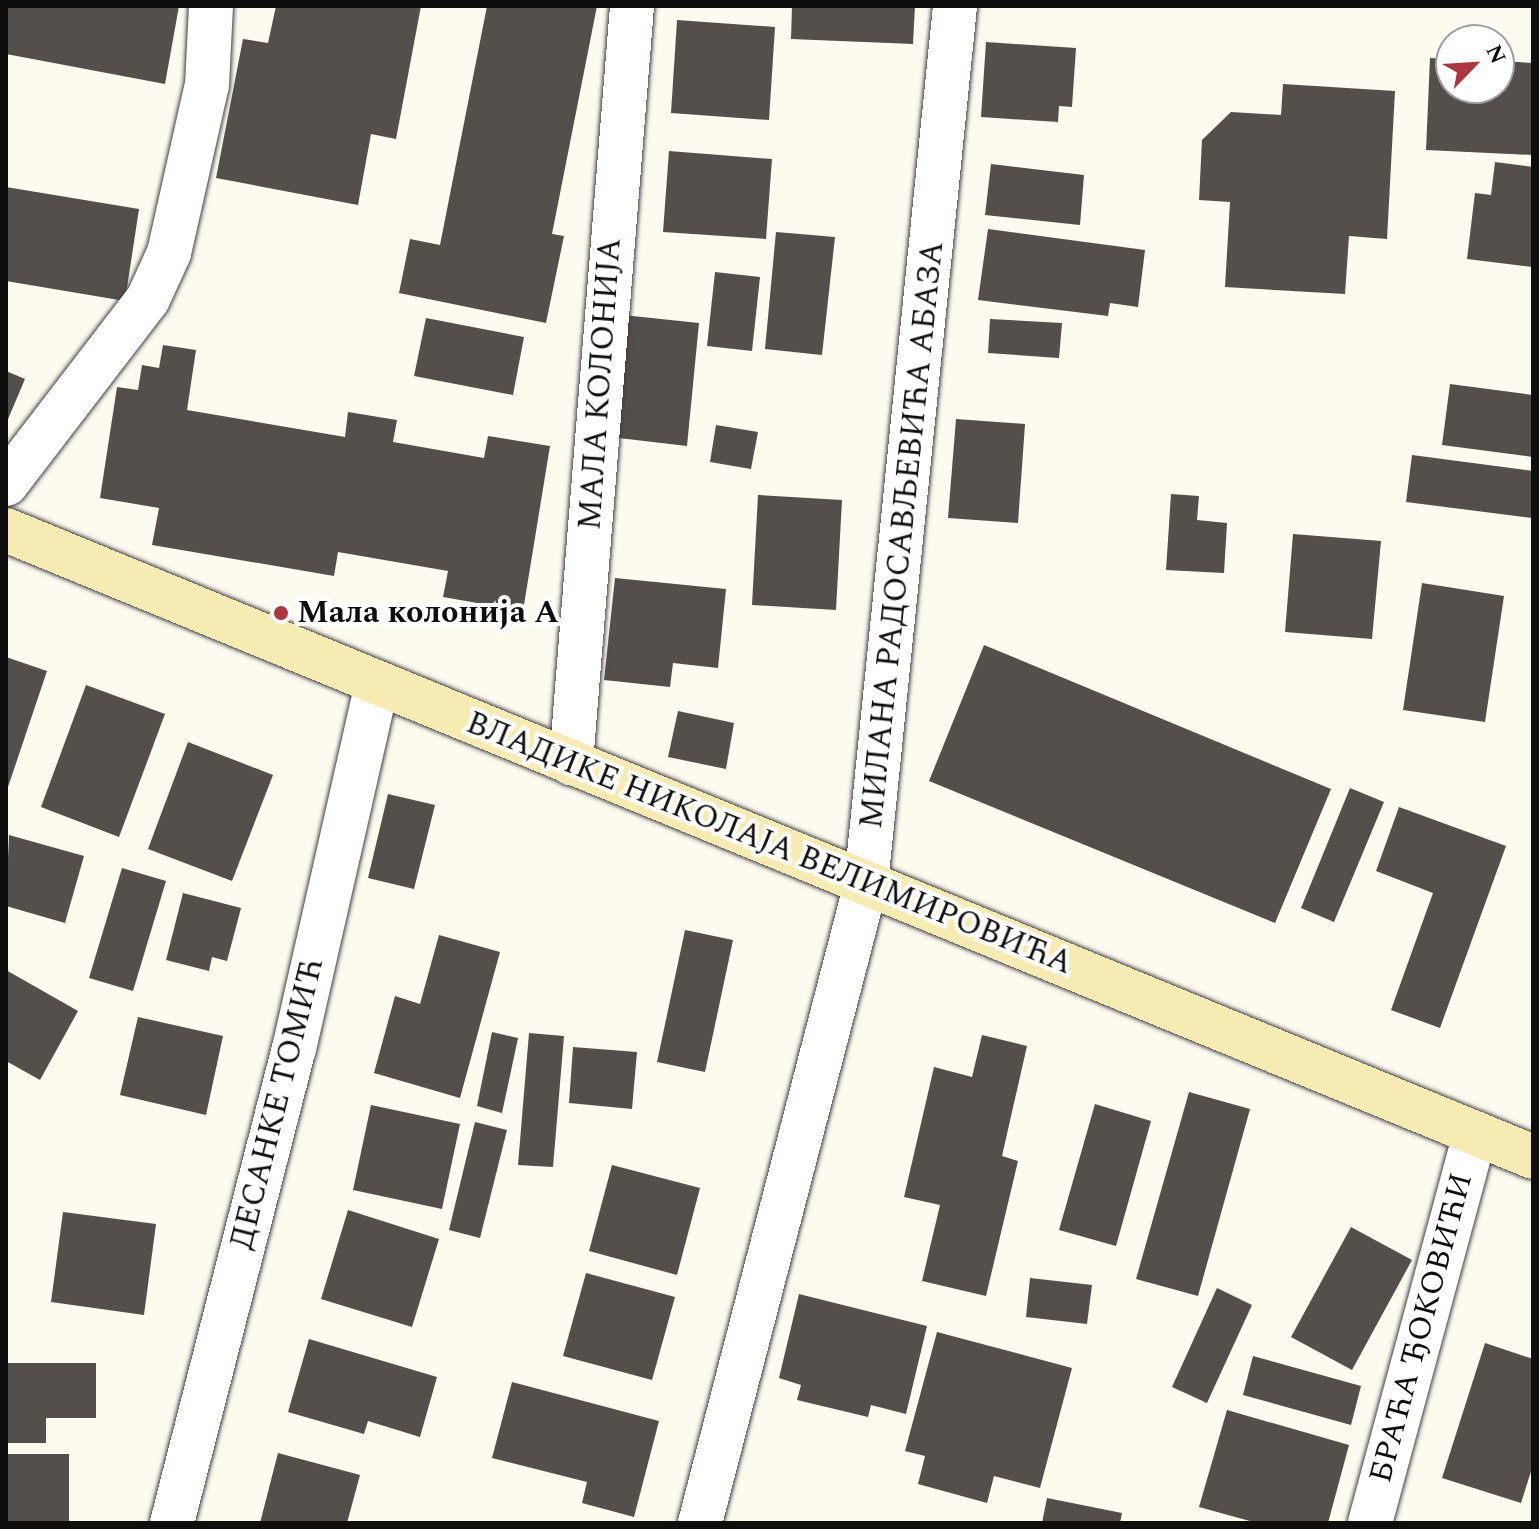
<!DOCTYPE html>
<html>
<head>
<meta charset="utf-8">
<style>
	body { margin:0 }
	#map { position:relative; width:1539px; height:1529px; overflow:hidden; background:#fdfaf0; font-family:Spectral,serif }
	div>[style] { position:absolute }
	.building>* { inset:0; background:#554f4b }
	.roads { filter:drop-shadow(0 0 2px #414141) drop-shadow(0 0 2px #414141) }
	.street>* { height:44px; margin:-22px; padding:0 22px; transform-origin:22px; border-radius:22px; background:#fff }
	.secondary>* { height:44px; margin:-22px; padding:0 22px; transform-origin:22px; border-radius:22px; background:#f6ecb3 }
	.dots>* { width:22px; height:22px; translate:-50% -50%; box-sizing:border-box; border:4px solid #fff; border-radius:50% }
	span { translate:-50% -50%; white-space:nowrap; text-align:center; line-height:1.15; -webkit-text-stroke:8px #fff; paint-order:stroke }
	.street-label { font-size:32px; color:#0e0e0e }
	.poi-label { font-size:32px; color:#0e0e0e; font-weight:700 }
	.left { translate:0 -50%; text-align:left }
	.frame { position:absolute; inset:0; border:8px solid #0e0e0e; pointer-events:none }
	.north { position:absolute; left:1435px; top:24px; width:80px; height:80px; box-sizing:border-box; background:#fff; border:2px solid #9f9f9f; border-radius:50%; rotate:65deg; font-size:22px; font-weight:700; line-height:32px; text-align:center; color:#0e0e0e }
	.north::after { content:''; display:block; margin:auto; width:28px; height:36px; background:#ae3640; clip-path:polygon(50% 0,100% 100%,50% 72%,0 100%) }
</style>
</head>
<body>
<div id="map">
	<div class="building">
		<div style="clip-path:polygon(6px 6px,179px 6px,165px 84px,6px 54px)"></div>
		<div style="clip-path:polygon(276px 6px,421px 6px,396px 139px,371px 134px,358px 205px,216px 178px,243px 39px,268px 43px)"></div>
		<div style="clip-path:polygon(487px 6px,597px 6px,552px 234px,564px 236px,546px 323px,399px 293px,410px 239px,440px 245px)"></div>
		<div style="clip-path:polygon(792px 6px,915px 6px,913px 44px,791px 39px)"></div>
		<div style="clip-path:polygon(677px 20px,775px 27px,769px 120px,671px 113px)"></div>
		<div style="clip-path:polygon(986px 42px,1076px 48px,1072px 107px,1059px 106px,1058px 122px,981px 117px)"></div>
		<div style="clip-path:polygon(1430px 58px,1451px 59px,1451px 88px,1499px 88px,1499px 61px,1533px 63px,1533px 155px,1426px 150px)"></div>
		<div style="clip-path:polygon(1283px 84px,1395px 91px,1387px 239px,1349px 236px,1345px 294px,1225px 287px,1230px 202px,1199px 200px,1202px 140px,1231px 112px,1281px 115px)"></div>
		<div style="clip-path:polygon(669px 151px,772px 159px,766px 239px,663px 232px)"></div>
		<div style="clip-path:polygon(1495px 162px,1533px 167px,1533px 267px,1467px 259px,1475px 193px,1491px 195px)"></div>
		<div style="clip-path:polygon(991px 164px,1084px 175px,1080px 225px,985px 215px)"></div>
		<div style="clip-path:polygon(6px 187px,139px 209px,125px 301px,6px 281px)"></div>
		<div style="clip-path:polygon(988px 229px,1145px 250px,1138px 307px,1110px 303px,1108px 316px,978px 300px)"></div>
		<div style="clip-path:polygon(776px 232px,835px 237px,822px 355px,765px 349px)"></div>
		<div style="clip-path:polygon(715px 272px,760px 277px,752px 351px,707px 346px)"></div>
		<div style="clip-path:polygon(623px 315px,699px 323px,687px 446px,610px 437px)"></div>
		<div style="clip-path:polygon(426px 318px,524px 337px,513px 395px,414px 376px)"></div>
		<div style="clip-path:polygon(990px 319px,1062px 323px,1059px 358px,988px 353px)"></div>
		<div style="clip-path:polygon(163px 345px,196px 350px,187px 410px,345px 437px,348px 412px,397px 420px,393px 442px,484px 458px,488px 436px,550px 446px,523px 611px,443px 597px,448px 571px,338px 552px,334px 576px,152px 545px,159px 508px,100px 498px,117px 387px,138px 390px,142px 365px,159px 368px)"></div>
		<div style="clip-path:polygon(6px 371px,25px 379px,6px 424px)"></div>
		<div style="clip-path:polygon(1450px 384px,1533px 395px,1533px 457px,1442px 445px)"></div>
		<div style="clip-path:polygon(956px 419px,1025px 424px,1018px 523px,948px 518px)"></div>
		<div style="clip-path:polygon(716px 425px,758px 432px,751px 469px,710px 462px)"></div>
		<div style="clip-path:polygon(1412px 455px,1533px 471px,1532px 518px,1406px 502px)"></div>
		<div style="clip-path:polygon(1171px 494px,1199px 496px,1197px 520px,1227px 523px,1224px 573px,1166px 570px)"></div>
		<div style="clip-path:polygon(758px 495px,842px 500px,836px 610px,752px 605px)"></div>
		<div style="clip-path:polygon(1293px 534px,1381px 541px,1372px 639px,1285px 632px)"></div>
		<div style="clip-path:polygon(615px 578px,726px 589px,718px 668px,673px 663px,670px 687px,604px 680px)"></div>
		<div style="clip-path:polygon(1422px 583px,1504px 596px,1485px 722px,1403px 710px)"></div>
		<div style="clip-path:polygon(984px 645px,1331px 789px,1275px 923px,929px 781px)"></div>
		<div style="clip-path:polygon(6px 657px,47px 671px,7px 790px,6px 790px)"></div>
		<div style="clip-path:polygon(86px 685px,165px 714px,119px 837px,41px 807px)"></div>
		<div style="clip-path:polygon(678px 711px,734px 723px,726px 769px,668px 757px)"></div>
		<div style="clip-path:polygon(188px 742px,273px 775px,232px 881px,148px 849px)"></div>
		<div style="clip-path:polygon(1350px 788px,1384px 802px,1334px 922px,1301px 908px)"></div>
		<div style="clip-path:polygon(388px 794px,435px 805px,414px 889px,368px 878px)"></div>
		<div style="clip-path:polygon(1399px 807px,1506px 846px,1440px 1028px,1391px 1010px,1433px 893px,1376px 871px)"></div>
		<div style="clip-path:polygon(9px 835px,84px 856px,65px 923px,6px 906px)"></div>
		<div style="clip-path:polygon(122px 868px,166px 881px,133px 991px,89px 978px)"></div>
		<div style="clip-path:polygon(183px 893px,241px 908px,227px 961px,212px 957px,209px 971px,166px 960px)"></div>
		<div style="clip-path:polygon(685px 930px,733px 940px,705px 1072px,657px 1062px)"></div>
		<div style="clip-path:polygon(439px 935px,500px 952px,460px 1098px,374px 1073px,395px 996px,420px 1004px)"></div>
		<div style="clip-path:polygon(6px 970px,78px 1011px,40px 1080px,6px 1061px)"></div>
		<div style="clip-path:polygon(138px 1017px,223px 1036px,206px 1115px,120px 1095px)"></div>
		<div style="clip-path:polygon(492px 1032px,518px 1038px,502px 1113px,477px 1106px)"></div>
		<div style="clip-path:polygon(529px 1033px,564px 1036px,553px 1167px,518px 1165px)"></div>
		<div style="clip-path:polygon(982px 1035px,1027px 1046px,1002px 1156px,1018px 1161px,986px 1296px,922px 1281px,940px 1205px,904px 1197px,934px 1067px,972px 1077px)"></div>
		<div style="clip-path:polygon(573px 1047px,637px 1052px,632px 1109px,569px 1103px)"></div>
		<div style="clip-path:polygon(1189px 1092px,1250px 1109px,1198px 1296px,1136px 1279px)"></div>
		<div style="clip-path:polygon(1095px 1104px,1151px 1121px,1116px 1246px,1059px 1230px)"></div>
		<div style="clip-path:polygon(371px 1105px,460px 1124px,442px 1209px,353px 1190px)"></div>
		<div style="clip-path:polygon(475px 1122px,507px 1130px,480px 1238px,449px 1230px)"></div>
		<div style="clip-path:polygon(612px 1165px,700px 1188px,677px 1275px,589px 1251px)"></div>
		<div style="clip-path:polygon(348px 1210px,439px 1239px,412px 1327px,321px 1299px)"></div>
		<div style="clip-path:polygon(63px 1212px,156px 1224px,144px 1315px,51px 1302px)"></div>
		<div style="clip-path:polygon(1351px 1227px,1412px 1260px,1352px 1370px,1291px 1337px)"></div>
		<div style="clip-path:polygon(586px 1273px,675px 1297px,652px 1380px,563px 1356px)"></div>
		<div style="clip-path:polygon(1030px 1278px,1092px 1285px,1087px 1324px,1026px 1317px)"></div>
		<div style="clip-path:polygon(1217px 1288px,1252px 1305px,1207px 1403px,1172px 1387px)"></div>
		<div style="clip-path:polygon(799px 1294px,927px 1326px,906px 1414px,871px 1405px,868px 1417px,797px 1400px,801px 1385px,779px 1378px)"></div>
		<div style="clip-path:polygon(937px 1332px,1072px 1368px,1040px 1488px,994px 1476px,987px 1503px,918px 1484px,925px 1456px,905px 1451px)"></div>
		<div style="clip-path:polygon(309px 1339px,437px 1377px,420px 1437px,368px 1421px,364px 1434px,288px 1412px)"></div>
		<div style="clip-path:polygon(1485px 1343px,1533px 1359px,1533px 1465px,1521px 1503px,1442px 1478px)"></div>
		<div style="clip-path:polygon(1253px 1356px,1361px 1386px,1351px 1425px,1243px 1395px)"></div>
		<div style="clip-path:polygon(6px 1363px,96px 1363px,96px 1418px,46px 1418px,46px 1443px,6px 1443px)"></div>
		<div style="clip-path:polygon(512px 1382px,659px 1421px,634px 1517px,582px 1503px,587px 1482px,492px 1458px)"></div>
		<div style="clip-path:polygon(1227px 1410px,1349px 1445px,1328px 1523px,1257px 1523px,1199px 1507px)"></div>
		<div style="clip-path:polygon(278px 1453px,360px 1475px,347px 1523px,260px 1523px)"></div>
		<div style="clip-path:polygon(6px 1454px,69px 1454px,69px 1523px,6px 1523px)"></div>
		<div style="clip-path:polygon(1047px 1498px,1122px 1513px,1120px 1523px,1042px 1523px)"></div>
	</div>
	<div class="roads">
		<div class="street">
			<div style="left:6px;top:484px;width:233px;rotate:-52.5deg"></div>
			<div style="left:148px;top:299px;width:51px;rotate:-65.5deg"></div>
			<div style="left:169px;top:253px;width:172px;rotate:-77.3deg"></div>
			<div style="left:207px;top:85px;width:79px;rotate:-87.1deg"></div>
			<div style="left:571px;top:763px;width:759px;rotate:-85.39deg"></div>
			<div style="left:172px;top:1523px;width:489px;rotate:-75.6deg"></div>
			<div style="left:294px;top:1049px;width:375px;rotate:-77.2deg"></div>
			<div style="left:700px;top:1523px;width:660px;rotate:-75.44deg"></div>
			<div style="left:866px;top:884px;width:882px;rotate:-84.21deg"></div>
			<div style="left:1370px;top:1523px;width:404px;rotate:-74.9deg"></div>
		</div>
		<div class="secondary">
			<div style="left:6px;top:530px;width:1651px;rotate:22.32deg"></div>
		</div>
	</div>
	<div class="dots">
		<div style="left:281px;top:613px;background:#ae3640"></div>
	</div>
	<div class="street-label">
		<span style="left:601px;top:384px;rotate:-86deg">МАЛА КОЛОНИЈА</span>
		<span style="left:903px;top:535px;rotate:-84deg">МИЛАНА РАДОСАВЉЕВИЋА АБАЗА</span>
		<span style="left:769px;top:844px;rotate:22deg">ВЛАДИКЕ НИКОЛАЈА ВЕЛИМИРОВИЋА</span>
		<span style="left:278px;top:1104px;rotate:-76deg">ДЕСАНКЕ ТОМИЋ</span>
		<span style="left:1422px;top:1328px;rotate:-75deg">БРАЋА ЂОКОВИЋИ</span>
	</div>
	<div class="poi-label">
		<span class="left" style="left:297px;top:613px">Мала колонија А</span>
	</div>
	<div class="frame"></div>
	<div class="north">N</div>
</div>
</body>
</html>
